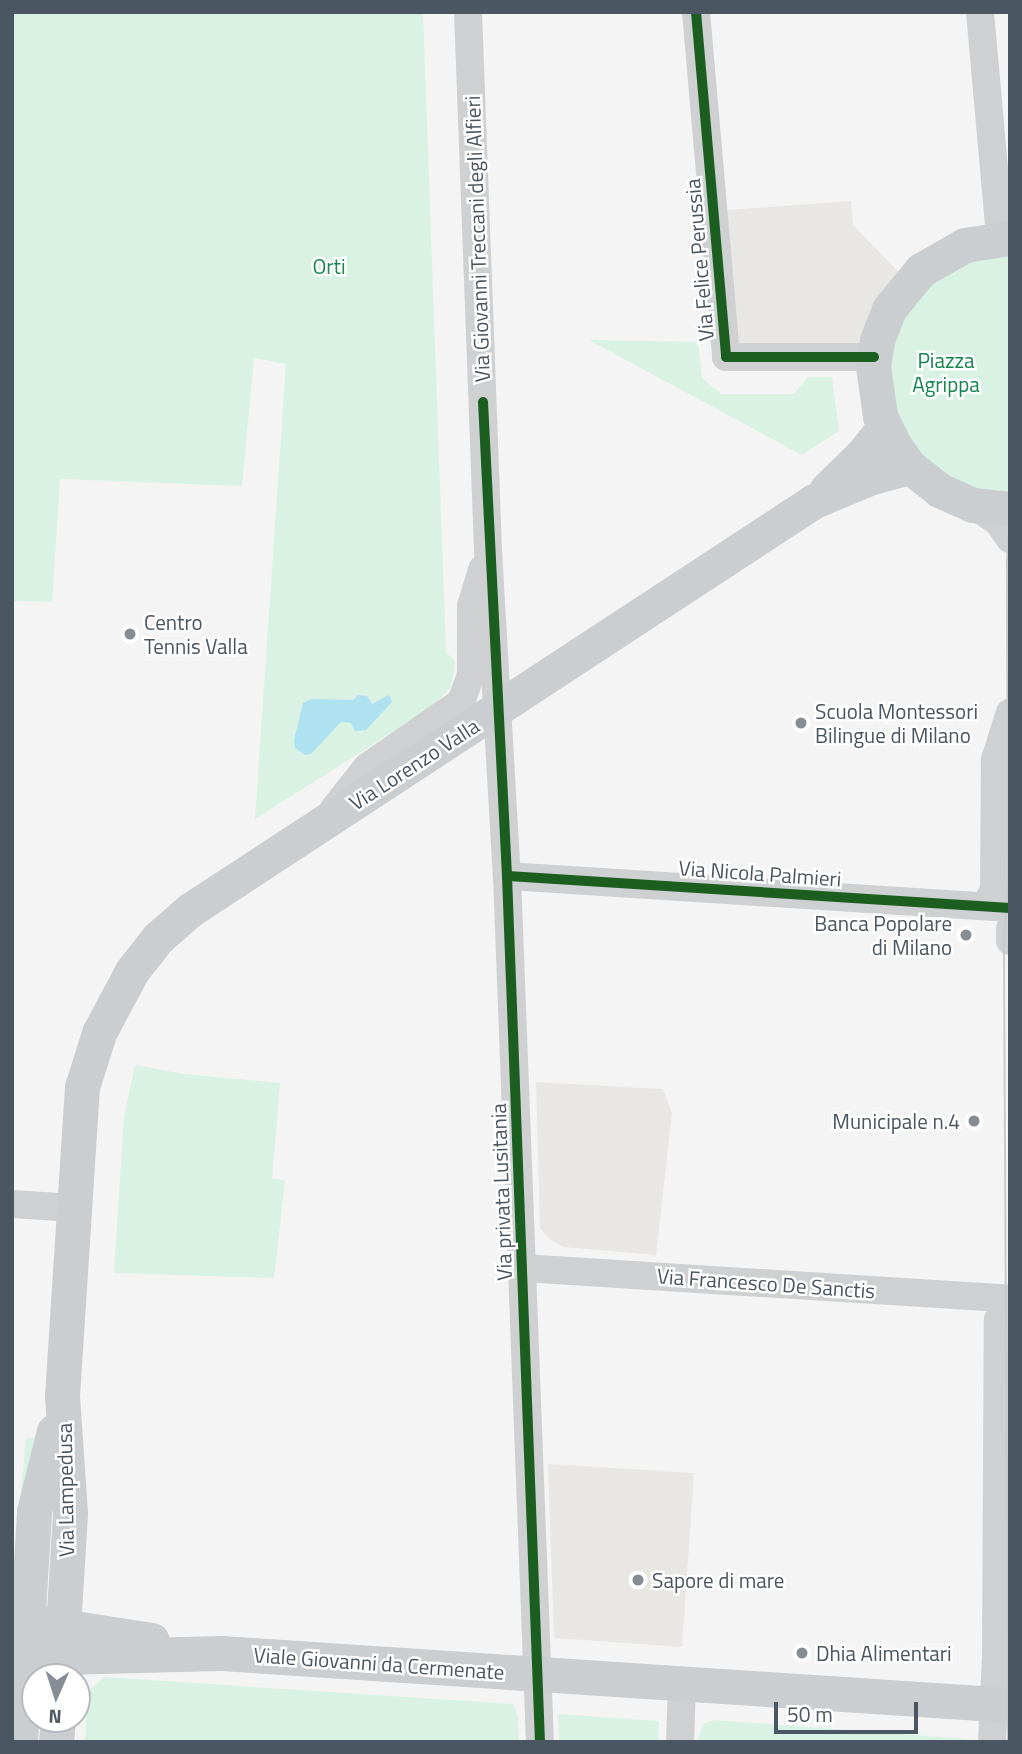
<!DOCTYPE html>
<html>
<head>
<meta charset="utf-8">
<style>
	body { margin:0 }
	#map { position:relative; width:1022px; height:1754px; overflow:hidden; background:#f4f4f4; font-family:"Titillium Web",sans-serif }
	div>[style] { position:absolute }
	.commercial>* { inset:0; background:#e8e7e3 }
	.green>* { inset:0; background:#d9f2e3 }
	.water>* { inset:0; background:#aee2f0 }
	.minor>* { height:28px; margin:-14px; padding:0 14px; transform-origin:14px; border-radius:14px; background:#ced0d2 }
	.major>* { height:35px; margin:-17.5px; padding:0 17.5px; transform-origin:17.5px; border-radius:17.5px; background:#caced1 }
	.tram>* { height:2px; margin:-1px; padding:0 1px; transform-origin:1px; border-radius:1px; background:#c9cacc }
	.cycleway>* { height:10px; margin:-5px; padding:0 5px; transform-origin:5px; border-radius:5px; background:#1b5e20 }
	.dots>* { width:19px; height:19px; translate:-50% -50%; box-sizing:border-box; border:4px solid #fff; border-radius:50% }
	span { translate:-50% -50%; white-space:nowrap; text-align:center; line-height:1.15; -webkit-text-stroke:5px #fff; paint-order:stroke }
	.street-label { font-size:21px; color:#4a5661 }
	.park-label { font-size:21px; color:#17864f }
	.poi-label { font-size:21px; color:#4a5661 }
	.left { translate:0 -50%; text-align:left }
	.right { translate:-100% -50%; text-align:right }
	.frame { position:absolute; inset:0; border:14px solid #4a5661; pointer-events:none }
	.north { position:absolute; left:21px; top:1663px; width:70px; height:70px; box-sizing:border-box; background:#fff; border:2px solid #b7bbc0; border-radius:50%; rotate:183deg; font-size:19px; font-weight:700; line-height:28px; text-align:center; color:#4a5661 }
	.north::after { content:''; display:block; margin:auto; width:24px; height:32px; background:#868d94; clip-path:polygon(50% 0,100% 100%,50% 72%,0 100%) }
	.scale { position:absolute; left:774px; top:1702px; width:144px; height:32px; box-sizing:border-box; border:4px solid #4a5661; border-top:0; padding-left:9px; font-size:21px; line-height:24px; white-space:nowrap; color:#4a5661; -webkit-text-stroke:5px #fff; paint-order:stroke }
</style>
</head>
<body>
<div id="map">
	<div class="commercial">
		<div style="clip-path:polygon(851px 201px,853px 225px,908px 282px,874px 357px,726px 357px,714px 211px)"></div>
		<div style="clip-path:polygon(536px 1082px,663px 1089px,672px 1113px,656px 1255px,564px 1247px,551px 1240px,540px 1229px)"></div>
		<div style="clip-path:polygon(548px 1464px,694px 1473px,682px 1647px,554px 1638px)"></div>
	</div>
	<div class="green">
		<div style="clip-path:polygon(12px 12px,423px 12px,446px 653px,455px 660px,454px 674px,450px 688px,432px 707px,255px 819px,286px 364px,254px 358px,242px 486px,60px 479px,52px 602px,12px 601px)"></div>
		<div style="clip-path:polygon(1010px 247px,1010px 498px,970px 492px,934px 474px,888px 410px,889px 331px,937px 269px)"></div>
		<div style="clip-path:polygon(589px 340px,698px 342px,702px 378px,721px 394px,794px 394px,808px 377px,832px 377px,839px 431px,802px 455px)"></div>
		<div style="clip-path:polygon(135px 1065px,184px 1074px,280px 1083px,272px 1179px,285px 1180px,274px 1278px,114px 1273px,124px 1118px)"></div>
		<div style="clip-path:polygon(41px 1437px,20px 1502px,26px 1438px)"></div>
		<div style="clip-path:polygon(104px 1677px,513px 1704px,518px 1716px,519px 1742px,85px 1742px,88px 1692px)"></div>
		<div style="clip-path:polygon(558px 1714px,659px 1721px,658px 1742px,559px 1742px)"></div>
		<div style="clip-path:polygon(715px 1720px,967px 1739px,969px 1742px,697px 1742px,703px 1724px)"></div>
	</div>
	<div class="water">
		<div style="clip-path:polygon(358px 695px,367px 696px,372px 704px,389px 695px,392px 702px,366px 730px,355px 731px,351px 723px,341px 722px,311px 754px,305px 755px,295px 748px,294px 740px,303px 703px,312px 699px,353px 700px)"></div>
	</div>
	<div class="minor">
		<div style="left:468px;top:12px;width:538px;rotate:87.87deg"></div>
		<div style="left:488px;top:550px;width:327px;rotate:86.7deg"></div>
		<div style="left:507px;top:876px;width:867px;rotate:87.82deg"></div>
		<div style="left:696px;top:12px;width:346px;rotate:85deg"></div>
		<div style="left:726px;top:357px;width:148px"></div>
		<div style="left:980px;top:12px;width:227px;rotate:84.9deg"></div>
		<div style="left:973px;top:505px;width:30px;rotate:34deg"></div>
		<div style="left:998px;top:522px;width:21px;rotate:55deg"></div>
		<div style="left:333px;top:810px;width:55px;rotate:-51.7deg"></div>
		<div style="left:367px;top:767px;width:114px;rotate:-34.7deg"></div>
		<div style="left:461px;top:702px;width:30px;rotate:-70deg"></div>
		<div style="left:471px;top:674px;width:68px;rotate:-90deg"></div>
		<div style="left:471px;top:606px;width:39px;rotate:-73deg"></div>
		<div style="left:507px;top:876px;width:504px;rotate:3.64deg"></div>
		<div style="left:985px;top:906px;width:18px;rotate:-61deg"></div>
		<div style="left:994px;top:890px;width:130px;rotate:-89.6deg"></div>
		<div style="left:995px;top:760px;width:50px;rotate:-72.6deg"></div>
		<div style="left:1010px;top:929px;width:12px;rotate:90deg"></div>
		<div style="left:12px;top:1204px;width:62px;rotate:3.7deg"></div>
		<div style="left:523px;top:1268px;width:488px;rotate:3.6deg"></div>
		<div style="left:680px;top:1742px;width:58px;rotate:-88deg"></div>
		<div style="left:992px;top:1742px;width:84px;rotate:-87.3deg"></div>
		<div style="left:996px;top:1658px;width:338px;rotate:-89.7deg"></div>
		<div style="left:998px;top:1320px;width:23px;rotate:-59deg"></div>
	</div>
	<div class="major">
		<div style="left:1010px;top:238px;width:46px;rotate:171.2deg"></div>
		<div style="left:965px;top:245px;width:51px;rotate:150.4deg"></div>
		<div style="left:921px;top:270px;width:50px;rotate:129.4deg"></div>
		<div style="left:889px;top:309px;width:34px;rotate:111deg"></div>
		<div style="left:877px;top:341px;width:25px;rotate:99deg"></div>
		<div style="left:873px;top:366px;width:50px;rotate:82deg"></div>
		<div style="left:880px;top:416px;width:32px;rotate:64deg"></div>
		<div style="left:894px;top:445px;width:27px;rotate:54deg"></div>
		<div style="left:910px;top:467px;width:37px;rotate:38deg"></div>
		<div style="left:939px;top:490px;width:37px;rotate:24deg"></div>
		<div style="left:973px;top:505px;width:37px;rotate:6deg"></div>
		<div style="left:827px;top:489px;width:50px;rotate:-44.2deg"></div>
		<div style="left:863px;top:454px;width:34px;rotate:-52deg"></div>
		<div style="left:42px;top:1623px;width:111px;rotate:8.8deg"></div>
		<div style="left:12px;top:1654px;width:49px;rotate:3.5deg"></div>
		<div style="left:61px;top:1657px;width:160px;rotate:-1.4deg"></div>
		<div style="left:221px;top:1653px;width:791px;rotate:3.77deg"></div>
		<div style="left:60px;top:1677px;width:164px;rotate:-86.5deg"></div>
		<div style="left:70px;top:1513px;width:117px;rotate:-93.9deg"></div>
		<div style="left:62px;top:1396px;width:310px;rotate:-86.3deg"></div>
		<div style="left:82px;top:1087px;width:57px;rotate:-72.5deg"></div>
		<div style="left:99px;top:1033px;width:70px;rotate:-62deg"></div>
		<div style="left:132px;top:971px;width:42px;rotate:-51.8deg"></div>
		<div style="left:158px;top:938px;width:43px;rotate:-41.2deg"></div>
		<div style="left:190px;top:910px;width:746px;rotate:-33.24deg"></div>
		<div style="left:814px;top:501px;width:63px;rotate:-22.5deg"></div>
		<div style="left:872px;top:477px;width:39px;rotate:-15deg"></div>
		<div style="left:20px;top:1742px;width:231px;rotate:-86.5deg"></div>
		<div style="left:34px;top:1511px;width:82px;rotate:-76deg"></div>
		<div style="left:56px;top:1742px;width:23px;rotate:-85deg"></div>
	</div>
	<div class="tram">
		<div style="left:1008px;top:1742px;width:797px;rotate:-90.29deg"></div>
		<div style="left:1004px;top:945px;width:70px;rotate:-86.7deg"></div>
		<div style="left:1008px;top:875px;width:314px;rotate:-90.2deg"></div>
		<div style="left:1007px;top:561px;width:42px;rotate:-85.9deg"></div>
	</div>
	<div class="cycleway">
		<div style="left:696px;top:12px;width:346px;rotate:85deg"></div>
		<div style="left:726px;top:357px;width:148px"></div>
		<div style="left:483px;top:402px;width:475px;rotate:87.1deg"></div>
		<div style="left:507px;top:876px;width:867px;rotate:87.82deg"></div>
		<div style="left:507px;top:876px;width:504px;rotate:3.64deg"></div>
	</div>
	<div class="dots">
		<div style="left:130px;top:634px;background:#868d94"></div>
		<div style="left:801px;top:723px;background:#868d94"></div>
		<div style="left:966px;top:935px;background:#868d94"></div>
		<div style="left:974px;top:1121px;background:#868d94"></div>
		<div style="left:638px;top:1580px;background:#868d94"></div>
		<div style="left:802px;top:1653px;background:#868d94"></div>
	</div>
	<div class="street-label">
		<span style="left:477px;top:239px;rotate:-92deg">Via Giovanni Treccani degli Alfieri</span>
		<span style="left:699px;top:260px;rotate:-95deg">Via Felice Perussia</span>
		<span style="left:414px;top:764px;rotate:-33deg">Via Lorenzo Valla</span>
		<span style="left:760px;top:873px;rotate:4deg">Via Nicola Palmieri</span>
		<span style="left:501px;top:1192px;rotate:-92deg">Via privata Lusitania</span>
		<span style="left:766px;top:1283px;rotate:4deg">Via Francesco De Sanctis</span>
		<span style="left:65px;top:1490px;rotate:-91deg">Via Lampedusa</span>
		<span style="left:379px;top:1663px;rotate:4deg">Viale Giovanni da Cermenate</span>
	</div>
	<div class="park-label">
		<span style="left:329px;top:266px">Orti</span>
		<span style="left:946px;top:372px">Piazza<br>Agrippa</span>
	</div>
	<div class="poi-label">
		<span class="left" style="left:144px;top:634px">Centro<br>Tennis Valla</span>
		<span class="left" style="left:815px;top:723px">Scuola Montessori<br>Bilingue di Milano</span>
		<span class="right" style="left:952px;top:935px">Banca Popolare<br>di Milano</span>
		<span class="right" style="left:960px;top:1121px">Municipale n.4</span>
		<span class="left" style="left:652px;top:1580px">Sapore di mare</span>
		<span class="left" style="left:816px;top:1653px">Dhia Alimentari</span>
	</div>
	<div class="frame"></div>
	<div class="north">N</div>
	<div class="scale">50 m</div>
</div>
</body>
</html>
